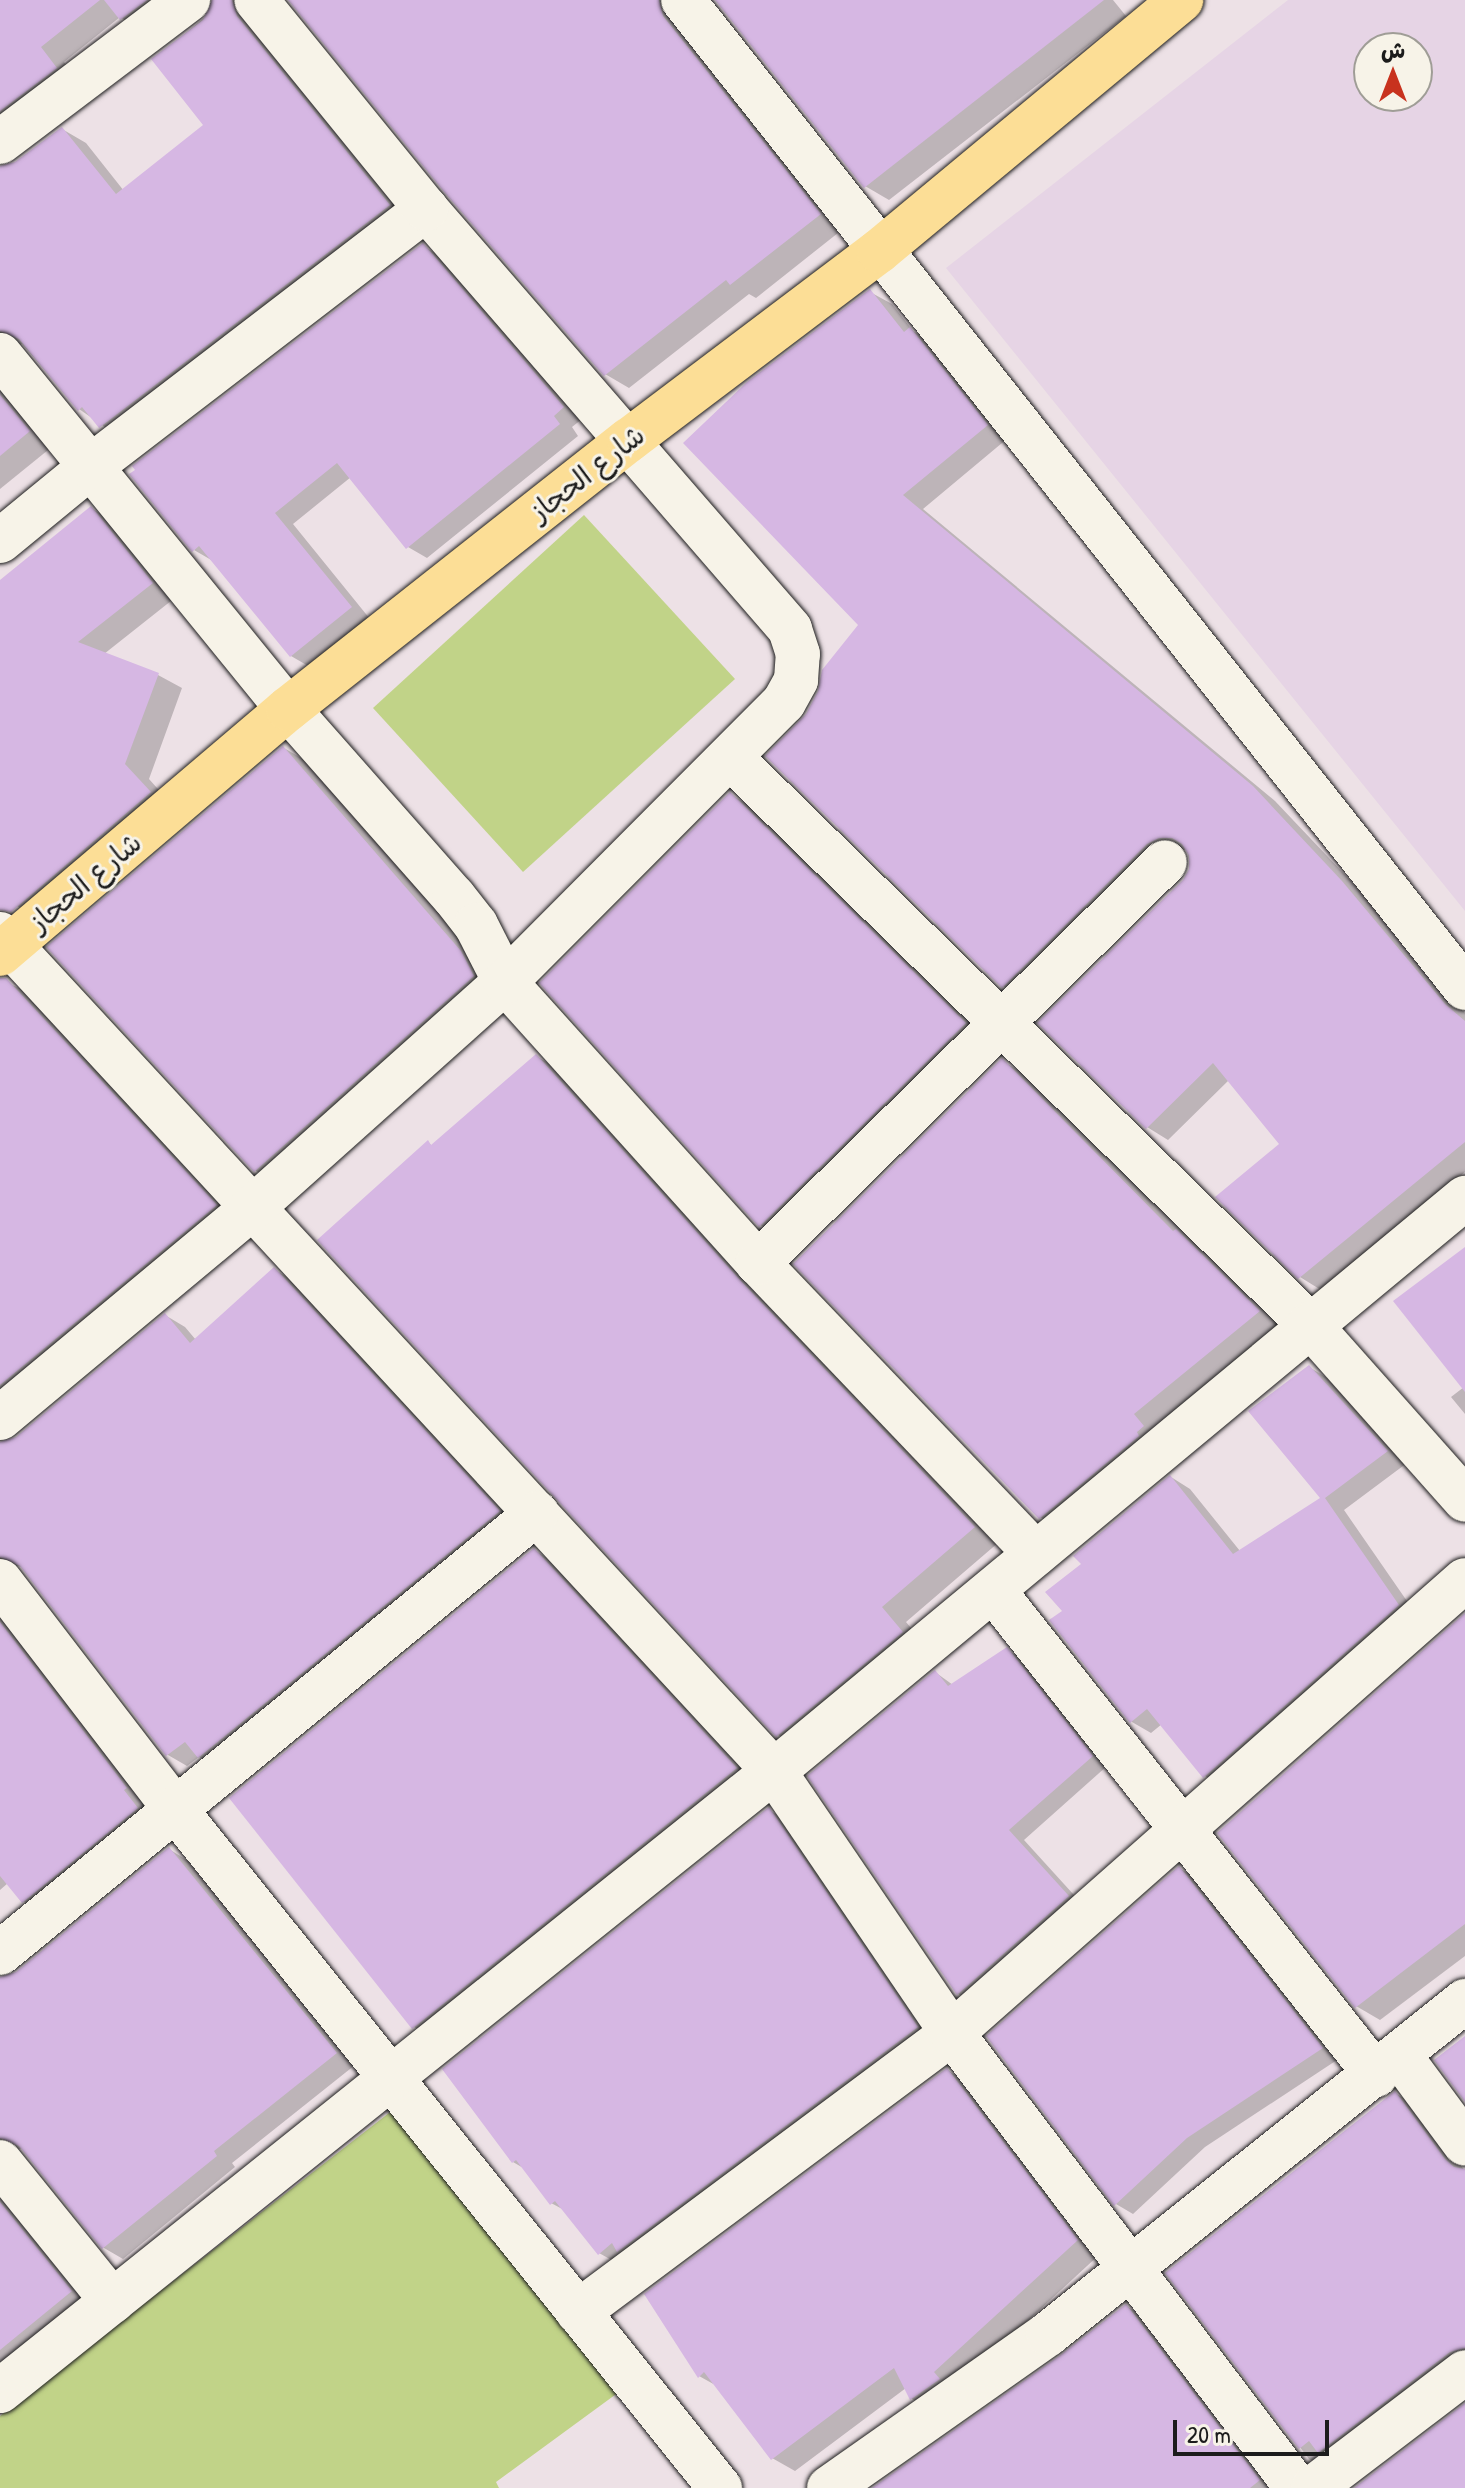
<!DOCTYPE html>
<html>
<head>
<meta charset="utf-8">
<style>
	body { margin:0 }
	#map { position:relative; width:1465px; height:2488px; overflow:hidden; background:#ede1e6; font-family:"Patrick Hand","Playpen Sans Arabic",sans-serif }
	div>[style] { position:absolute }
	.built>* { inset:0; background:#e6d4e5 }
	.green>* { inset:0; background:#c1d388 }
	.shadow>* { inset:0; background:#0003 }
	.building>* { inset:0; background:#d6b7e3 }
	.roads { filter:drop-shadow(0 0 2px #1c1c1c) drop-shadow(0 0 2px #1c1c1c) }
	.minor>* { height:44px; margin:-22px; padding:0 22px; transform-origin:22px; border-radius:22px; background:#f7f3e8 }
	.major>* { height:44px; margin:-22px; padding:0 22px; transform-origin:22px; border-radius:22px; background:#fcde96 }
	span { translate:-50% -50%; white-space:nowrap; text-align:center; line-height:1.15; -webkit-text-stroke:6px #f7f3e8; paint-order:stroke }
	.street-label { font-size:28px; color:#1c1c1c }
	.north { position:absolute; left:1353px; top:32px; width:80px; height:80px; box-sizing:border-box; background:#f7f3e8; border:2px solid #9f9d96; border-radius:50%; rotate:0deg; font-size:22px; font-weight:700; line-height:32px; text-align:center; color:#1c1c1c }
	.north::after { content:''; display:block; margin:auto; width:28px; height:36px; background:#c8321e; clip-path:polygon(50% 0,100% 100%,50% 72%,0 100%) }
	.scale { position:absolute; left:1173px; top:2420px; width:156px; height:36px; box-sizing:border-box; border:4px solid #1c1c1c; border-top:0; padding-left:10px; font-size:24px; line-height:28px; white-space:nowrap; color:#1c1c1c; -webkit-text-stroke:6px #f7f3e8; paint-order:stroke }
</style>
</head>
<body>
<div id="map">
	<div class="built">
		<div style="clip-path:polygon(evenodd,1288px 0,1465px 0,1465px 911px,946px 268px,1288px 0,1369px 48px,1417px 48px,1417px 96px,1369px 96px,1369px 48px)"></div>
	</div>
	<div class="green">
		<div style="clip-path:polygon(584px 515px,735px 679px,523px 872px,373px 708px)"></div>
		<div style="clip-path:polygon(421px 2088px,634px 2381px,496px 2482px,499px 2488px,0 2488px,0 2416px)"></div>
	</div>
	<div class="shadow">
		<div style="clip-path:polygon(0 0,189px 0,145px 33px,120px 17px,64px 62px,80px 82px,0 153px)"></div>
		<div style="clip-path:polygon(214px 0,261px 0,413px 219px,125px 441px,79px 409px,22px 344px,9px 348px,0 366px,0 168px,15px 164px,62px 129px,86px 143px,124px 191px,206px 125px,154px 60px,212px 11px)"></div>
		<div style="clip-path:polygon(291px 0,688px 0,843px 229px,756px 298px,749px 294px,629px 388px,605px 374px)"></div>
		<div style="clip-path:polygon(717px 0,1113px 0,1126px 16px,889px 200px,865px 186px)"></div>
		<div style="clip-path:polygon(423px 246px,442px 257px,582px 419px,572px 427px,578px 436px,427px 558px,408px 547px,351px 477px,293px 524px,370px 619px,310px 667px,291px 656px,213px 561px,194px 550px)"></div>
		<div style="clip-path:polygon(870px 292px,892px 304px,913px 331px,932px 342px,1008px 438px,923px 509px,1275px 801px,1364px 895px,1465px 1013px,1465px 1172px,1321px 1290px,1300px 1277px,1282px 1145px,1229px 1080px,1168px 1140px,1147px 1127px,1184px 881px,1191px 870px,1187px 849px,1169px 856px,1024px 999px,1003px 986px,807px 716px,860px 625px)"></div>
		<div style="clip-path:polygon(0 376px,53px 446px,0 489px)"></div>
		<div style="clip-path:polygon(91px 508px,115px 522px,176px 597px,104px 654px,158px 675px,182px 688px,149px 779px,174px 807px,41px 920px,17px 906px,0 888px,0 582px)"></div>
		<div style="clip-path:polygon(284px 748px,308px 762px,485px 967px,497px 991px,280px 1185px,256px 1171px,49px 948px)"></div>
		<div style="clip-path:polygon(730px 794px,755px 809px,990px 1039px,786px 1240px,760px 1225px)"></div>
		<div style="clip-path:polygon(0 980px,26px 991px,235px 1217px,0 1414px)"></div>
		<div style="clip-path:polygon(536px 1056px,562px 1071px,999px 1542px,906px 1622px,927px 1647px,803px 1750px,778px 1735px,428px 1143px,433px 1146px)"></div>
		<div style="clip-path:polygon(1002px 1061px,1027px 1075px,1189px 1238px,1201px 1246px,1283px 1326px,1065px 1532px,1040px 1517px)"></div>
		<div style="clip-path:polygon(1465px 1249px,1465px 1414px,1451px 1397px,1464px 1387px)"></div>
		<div style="clip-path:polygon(275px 1270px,294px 1281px,518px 1523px,219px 1768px,199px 1757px,187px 1766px,168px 1755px,23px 1567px,17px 1566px,0 1577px,0 1444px,17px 1439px,165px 1315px,185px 1327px,196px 1340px)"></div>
		<div style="clip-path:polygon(1309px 1367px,1329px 1379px,1407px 1463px,1344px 1510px,1418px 1617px,1224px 1788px,1205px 1776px,1162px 1724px,1151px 1733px,1132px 1722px,1051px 1620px,1065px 1611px,1084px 1565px,1171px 1477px,1190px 1489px,1240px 1551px,1323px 1499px)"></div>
		<div style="clip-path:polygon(534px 1550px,557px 1564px,759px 1782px,437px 2040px,414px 2027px)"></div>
		<div style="clip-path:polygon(0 1610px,145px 1800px,142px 1802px,156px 1820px,42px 1913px,23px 1901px,8px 1883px,0 1890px)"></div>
		<div style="clip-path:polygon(1465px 1616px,1465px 1956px,1380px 2020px,1356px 2006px)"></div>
		<div style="clip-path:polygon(1007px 1650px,1023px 1659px,1107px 1766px,1024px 1840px,1084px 1906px,974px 2003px,958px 1994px,935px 1672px,953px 1685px)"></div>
		<div style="clip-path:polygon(769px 1810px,784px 1819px,932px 2037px,615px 2262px,599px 2253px,566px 2211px,551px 2203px,525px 2169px,513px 2162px)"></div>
		<div style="clip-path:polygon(169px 1849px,188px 1861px,355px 2065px,232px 2163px,235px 2167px,123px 2259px,104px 2248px,23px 2148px,5px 2153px,0 2159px,0 1979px,17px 1974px)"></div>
		<div style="clip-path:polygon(1179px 1868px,1196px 1878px,1337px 2060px,1205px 2147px,1133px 2214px,1116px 2204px)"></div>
		<div style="clip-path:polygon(947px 2070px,970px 2084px,1100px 2254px,956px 2387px,935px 2412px,912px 2399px,906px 2388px,795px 2471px,772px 2458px,717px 2386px,699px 2376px)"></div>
		<div style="clip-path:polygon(1395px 2093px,1417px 2106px,1465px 2171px,1465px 2370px,1332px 2472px,1309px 2459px,1168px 2273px)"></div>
		<div style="clip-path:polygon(0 2191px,90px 2303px,0 2388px)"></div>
		<div style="clip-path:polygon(1126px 2306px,1149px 2319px,1277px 2488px,876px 2488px,1064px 2356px)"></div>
	</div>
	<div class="building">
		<div style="clip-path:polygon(0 0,100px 0,41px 47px,57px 68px,0 111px)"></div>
		<div style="clip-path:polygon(104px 0,147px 0,120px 20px)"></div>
		<div style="clip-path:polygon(212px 0,232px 0,237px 16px,390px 205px,99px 428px,82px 407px,78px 411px,19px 339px,0 331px,0 166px,15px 162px,62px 127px,116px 194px,203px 125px,151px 59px,203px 20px)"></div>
		<div style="clip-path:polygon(288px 0,659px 0,663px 16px,821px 214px,730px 285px,726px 280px,604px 376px,445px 193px)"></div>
		<div style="clip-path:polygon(715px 0,1104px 0,864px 188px)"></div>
		<div style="clip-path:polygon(423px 243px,564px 407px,554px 416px,560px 424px,406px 549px,337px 463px,275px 513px,352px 607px,290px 657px,199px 546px,192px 552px,129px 474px,135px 470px,132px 466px)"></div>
		<div style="clip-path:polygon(870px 289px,904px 332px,910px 327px,988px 425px,903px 495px,1253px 786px,1342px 881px,1445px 1004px,1465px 1021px,1465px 1142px,1298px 1279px,1215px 1197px,1279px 1144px,1213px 1063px,1146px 1129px,1037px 1023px,1183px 880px,1189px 869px,1189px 856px,1182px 844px,1172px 838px,1159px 838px,1147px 844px,1002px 988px,765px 756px,806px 714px,818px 691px,822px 670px,858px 625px,683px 443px,747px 382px)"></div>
		<div style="clip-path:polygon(0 395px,30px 431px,0 456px)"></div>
		<div style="clip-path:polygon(91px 506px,153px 583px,78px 642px,159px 673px,125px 764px,151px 792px,11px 912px,0 910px,0 580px)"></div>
		<div style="clip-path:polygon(283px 746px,461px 951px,474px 976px,254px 1172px,46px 947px)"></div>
		<div style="clip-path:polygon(730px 792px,966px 1023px,759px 1227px,539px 983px)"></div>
		<div style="clip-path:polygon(0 978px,6px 978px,217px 1205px,0 1385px)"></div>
		<div style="clip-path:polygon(536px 1054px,740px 1280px,975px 1527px,882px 1607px,903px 1632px,776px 1737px,317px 1240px,428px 1140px,431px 1145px)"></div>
		<div style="clip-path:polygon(1002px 1058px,1173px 1231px,1176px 1229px,1260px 1311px,1134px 1414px,1144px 1426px,1137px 1432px,1139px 1436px,1039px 1519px,793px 1264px)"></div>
		<div style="clip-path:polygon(1465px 1247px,1465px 1392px,1393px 1301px)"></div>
		<div style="clip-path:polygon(274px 1267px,500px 1511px,198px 1758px,185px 1742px,166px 1756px,20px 1566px,0 1557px,0 1442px,16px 1437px,165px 1313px,190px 1343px)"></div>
		<div style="clip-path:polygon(1309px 1365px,1388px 1451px,1325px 1498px,1399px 1605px,1203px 1778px,1147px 1709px,1130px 1723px,1049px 1620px,1062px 1611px,1045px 1592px,1081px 1564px,1073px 1556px,1170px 1475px,1233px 1554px,1320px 1498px,1248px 1411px)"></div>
		<div style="clip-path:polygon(534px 1548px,737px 1768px,412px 2029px,229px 1798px)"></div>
		<div style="clip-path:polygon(1465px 1613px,1465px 1924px,1355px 2008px,1217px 1833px)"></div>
		<div style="clip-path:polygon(0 1622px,127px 1788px,124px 1790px,138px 1808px,22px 1903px,0 1876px)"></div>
		<div style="clip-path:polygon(1007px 1647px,1093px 1756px,1009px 1830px,1069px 1896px,957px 1995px,807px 1776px,935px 1670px,948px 1686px)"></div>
		<div style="clip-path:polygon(769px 1807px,918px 2027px,617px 2252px,612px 2243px,598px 2255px,555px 2201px,550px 2205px,516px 2160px,512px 2163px,442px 2069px)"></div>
		<div style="clip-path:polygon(169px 1847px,337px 2053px,214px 2151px,217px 2156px,102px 2249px,19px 2146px,0 2138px,0 1977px,16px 1972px)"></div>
		<div style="clip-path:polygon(1179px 1866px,1323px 2048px,1187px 2138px,1114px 2206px,986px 2036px)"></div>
		<div style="clip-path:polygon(1465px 2036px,1465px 2102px,1434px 2060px)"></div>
		<div style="clip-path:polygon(947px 2068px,1078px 2240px,934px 2372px,940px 2379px,910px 2400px,894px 2368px,771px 2460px,704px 2372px,698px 2378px,644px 2294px)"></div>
		<div style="clip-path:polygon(1395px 2091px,1445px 2159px,1454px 2167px,1465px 2169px,1465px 2348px,1450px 2352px,1318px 2453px,1309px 2441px,1299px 2449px,1165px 2273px)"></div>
		<div style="clip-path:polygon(0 2202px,72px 2291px,0 2350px)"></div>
		<div style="clip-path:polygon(1126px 2304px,1260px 2480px,1250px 2488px,872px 2488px,1062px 2354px)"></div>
		<div style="clip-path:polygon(1465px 2403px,1465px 2488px,1354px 2488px)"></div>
	</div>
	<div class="roads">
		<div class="minor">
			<div style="left:683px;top:0;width:1260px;rotate:51.64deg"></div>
			<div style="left:0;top:142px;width:236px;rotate:-37.1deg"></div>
			<div style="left:0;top:355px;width:456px;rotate:50.9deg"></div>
			<div style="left:288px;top:709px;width:251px;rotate:48.6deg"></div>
			<div style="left:454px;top:897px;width:36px;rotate:52deg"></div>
			<div style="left:476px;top:925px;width:64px;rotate:63deg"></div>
			<div style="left:505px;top:982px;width:378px;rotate:48deg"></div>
			<div style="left:758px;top:1263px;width:402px;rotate:46.3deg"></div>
			<div style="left:0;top:541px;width:117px;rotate:-39.4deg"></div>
			<div style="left:90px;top:467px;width:424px;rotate:-37.5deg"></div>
			<div style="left:730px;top:757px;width:810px;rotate:44.4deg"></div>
			<div style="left:1309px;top:1324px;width:235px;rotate:48.4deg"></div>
			<div style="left:0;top:934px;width:1140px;rotate:47.24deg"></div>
			<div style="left:774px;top:1771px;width:317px;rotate:55.8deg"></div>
			<div style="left:952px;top:2033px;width:571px;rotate:52.83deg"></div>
			<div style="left:758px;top:1263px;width:571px;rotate:-44.57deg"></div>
			<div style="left:0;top:1418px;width:327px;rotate:-39.8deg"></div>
			<div style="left:251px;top:1209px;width:341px;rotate:-41.8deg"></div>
			<div style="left:505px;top:982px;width:395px;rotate:-45.1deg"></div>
			<div style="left:784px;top:702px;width:25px;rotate:-61deg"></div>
			<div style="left:796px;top:680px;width:26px;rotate:-86deg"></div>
			<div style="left:798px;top:654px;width:26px;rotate:-108deg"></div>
			<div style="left:790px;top:629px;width:556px;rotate:-130.91deg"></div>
			<div style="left:426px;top:209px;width:269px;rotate:-129.1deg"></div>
			<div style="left:0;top:1581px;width:287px;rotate:52.5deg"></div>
			<div style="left:175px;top:1809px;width:871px;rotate:51.25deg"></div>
			<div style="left:993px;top:1590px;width:618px;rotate:51.7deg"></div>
			<div style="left:0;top:1953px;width:694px;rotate:-39.33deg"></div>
			<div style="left:1400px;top:2056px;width:109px;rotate:53.5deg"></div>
			<div style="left:0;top:2162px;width:179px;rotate:51.1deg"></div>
			<div style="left:578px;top:2312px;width:467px;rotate:-36.7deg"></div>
			<div style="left:952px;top:2033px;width:684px;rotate:-41.45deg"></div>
			<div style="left:0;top:2391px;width:992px;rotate:-38.7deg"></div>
			<div style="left:774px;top:1771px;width:898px;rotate:-39.67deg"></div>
			<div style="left:829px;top:2488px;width:268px;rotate:-35.1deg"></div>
			<div style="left:1048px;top:2334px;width:534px;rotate:-38.61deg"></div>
			<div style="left:1313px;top:2488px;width:191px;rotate:-37.3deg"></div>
		</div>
		<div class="major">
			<div style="left:0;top:954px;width:378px;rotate:-40.4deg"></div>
			<div style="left:288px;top:709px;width:434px;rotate:-38.3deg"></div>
			<div style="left:629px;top:440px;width:313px;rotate:-37.1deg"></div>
			<div style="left:879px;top:251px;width:393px;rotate:-39.7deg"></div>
		</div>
	</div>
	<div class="street-label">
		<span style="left:587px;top:473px;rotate:-38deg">شارع الحجاز</span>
		<span style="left:85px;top:882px;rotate:-40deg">شارع الحجاز</span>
	</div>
	<div class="north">ش</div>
	<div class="scale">20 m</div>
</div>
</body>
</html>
